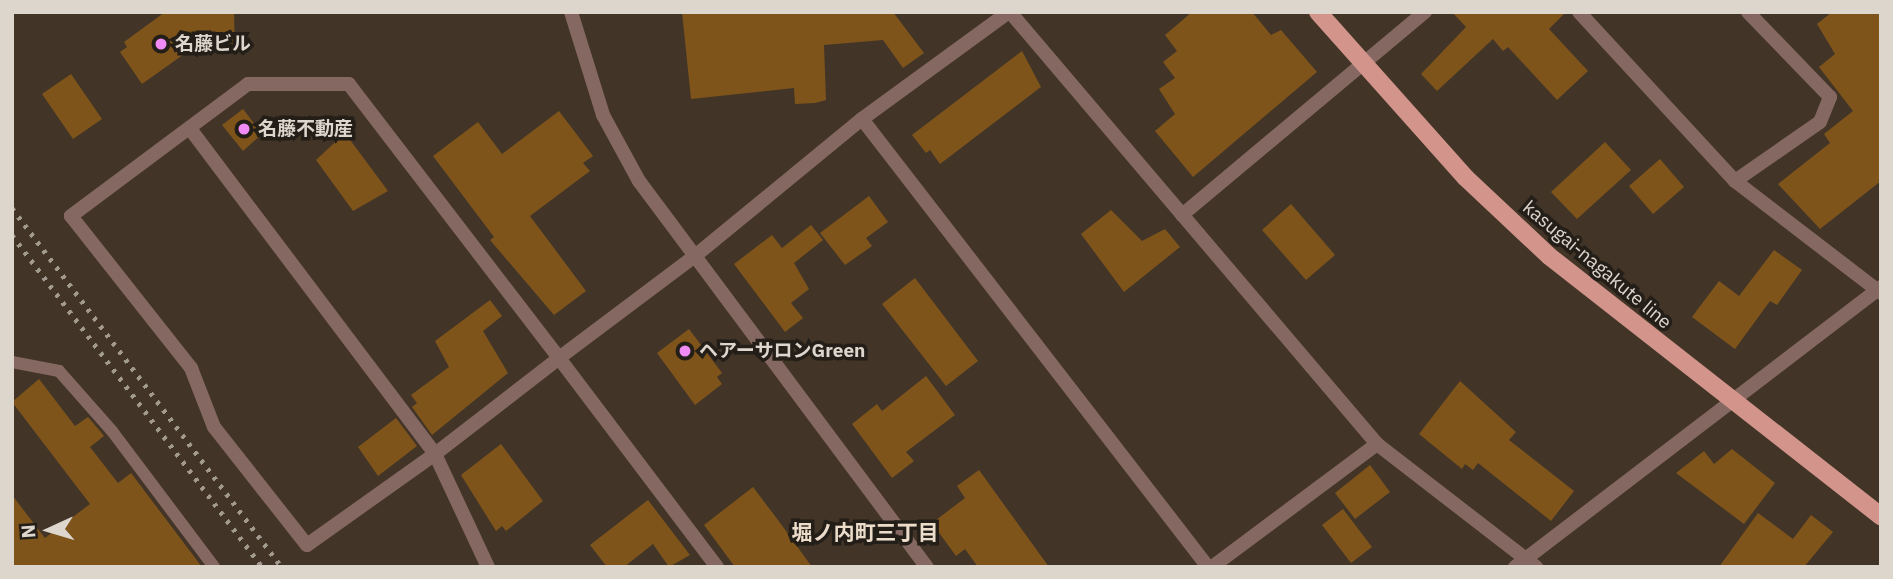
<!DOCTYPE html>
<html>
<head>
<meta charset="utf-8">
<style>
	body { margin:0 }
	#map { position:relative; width:1893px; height:579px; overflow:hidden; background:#423527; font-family:"IBM Plex Sans","Noto Sans JP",sans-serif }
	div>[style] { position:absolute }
	.building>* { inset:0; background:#7e541b }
	.service>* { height:12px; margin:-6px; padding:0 6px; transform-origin:6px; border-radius:6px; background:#866863 }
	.minor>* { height:14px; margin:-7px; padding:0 7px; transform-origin:7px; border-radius:7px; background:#866863 }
	.tertiary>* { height:14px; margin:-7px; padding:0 7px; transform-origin:7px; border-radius:7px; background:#866863 }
	.primary>* { height:18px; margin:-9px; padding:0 9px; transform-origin:9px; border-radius:9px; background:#d3958b }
	.rail>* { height:5px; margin-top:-2.5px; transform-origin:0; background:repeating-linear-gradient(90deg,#a39a8f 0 3.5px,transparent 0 10.5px) }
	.dots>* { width:19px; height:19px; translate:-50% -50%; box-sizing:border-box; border:4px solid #241e18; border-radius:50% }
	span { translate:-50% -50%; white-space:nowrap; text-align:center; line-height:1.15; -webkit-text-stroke:7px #241e18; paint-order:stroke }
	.poi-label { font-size:19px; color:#ddd6cd; font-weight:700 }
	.left { translate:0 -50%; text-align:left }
	.street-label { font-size:19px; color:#ddd6cd }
	.neighbourhood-label { font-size:21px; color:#ecddcb; font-weight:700 }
	.frame { position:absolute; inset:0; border:14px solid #ddd6cd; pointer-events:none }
	.north { position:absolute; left:14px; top:495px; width:70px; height:70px; -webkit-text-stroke:5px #241e18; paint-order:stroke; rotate:266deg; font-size:19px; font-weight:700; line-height:28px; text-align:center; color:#ddd6cd }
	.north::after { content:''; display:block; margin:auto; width:24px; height:32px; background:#ddd6cd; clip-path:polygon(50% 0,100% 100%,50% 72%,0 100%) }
</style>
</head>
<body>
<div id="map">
	<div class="building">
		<div style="clip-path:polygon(165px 12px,234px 12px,235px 52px,187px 52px,142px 84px,120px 52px,127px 47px,124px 42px)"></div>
		<div style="clip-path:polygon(682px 12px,893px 12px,924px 53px,903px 68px,883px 40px,824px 45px,826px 100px,815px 103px,795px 104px,794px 88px,691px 99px)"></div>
		<div style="clip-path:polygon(1192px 12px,1252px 12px,1271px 35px,1281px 30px,1317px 72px,1193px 177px,1155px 131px,1175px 114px,1159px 89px,1175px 78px,1163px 62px,1177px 51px,1165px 35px)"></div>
		<div style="clip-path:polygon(1452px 12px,1566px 12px,1549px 29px,1588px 71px,1557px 100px,1508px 47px,1503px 51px,1493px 39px,1437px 91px,1421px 74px,1466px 27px)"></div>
		<div style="clip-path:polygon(1832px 12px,1881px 12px,1881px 181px,1820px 229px,1778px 184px,1830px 143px,1824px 134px,1853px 111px,1819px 67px,1835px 54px,1817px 24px)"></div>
		<div style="clip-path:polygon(1022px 51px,1041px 87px,940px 164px,930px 150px,926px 153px,912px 135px)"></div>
		<div style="clip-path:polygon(71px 74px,102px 119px,73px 139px,42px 94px)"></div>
		<div style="clip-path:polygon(243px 109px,262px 134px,243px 151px,222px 125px)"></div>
		<div style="clip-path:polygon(559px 111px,593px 156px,583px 163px,590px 171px,530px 216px,586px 291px,554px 315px,490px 240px,494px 237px,433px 156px,478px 122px,502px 154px)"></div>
		<div style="clip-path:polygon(345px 133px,388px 191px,353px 211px,316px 160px)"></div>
		<div style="clip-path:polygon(1605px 142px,1631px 170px,1577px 219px,1551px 192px)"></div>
		<div style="clip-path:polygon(1660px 159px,1684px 187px,1653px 214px,1629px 186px)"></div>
		<div style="clip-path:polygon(869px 196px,888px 222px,866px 238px,872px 246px,845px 265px,820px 233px)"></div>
		<div style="clip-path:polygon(1291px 204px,1335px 255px,1306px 280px,1262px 230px)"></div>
		<div style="clip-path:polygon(1111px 210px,1142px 241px,1165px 229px,1180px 247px,1124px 292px,1081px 234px)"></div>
		<div style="clip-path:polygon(811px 225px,823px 240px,794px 263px,809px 289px,791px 303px,803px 318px,785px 332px,734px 264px,772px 235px,782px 248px)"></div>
		<div style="clip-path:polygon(1774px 250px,1802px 270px,1777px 305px,1770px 301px,1735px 349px,1692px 317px,1719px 281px,1739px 296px)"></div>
		<div style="clip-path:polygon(915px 278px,978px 361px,946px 386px,882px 304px)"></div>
		<div style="clip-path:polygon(490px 300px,502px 316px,483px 331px,508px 373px,432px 435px,412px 407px,417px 403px,411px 395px,449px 367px,435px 341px)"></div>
		<div style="clip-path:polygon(689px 329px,722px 373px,717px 377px,722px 384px,695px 405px,657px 353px)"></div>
		<div style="clip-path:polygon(926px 376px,955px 415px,906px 452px,914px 461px,892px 478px,852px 424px,877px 404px,882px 411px)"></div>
		<div style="clip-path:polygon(39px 379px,75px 426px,88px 417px,100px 431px,104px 436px,90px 447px,118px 483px,131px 473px,202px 567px,12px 567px,12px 495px,45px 538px,90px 504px,12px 402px)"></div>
		<div style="clip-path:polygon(1460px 381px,1516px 432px,1509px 440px,1574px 491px,1551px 521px,1478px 463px,1473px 470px,1465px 464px,1462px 469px,1419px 434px)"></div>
		<div style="clip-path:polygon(396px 418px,417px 446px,378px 476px,358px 447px)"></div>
		<div style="clip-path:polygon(501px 444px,543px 501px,506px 531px,502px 526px,496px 531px,461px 475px)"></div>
		<div style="clip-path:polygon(1732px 449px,1775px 483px,1744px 524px,1676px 473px,1704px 451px,1714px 464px)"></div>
		<div style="clip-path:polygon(1370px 465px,1390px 492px,1355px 519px,1335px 493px)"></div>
		<div style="clip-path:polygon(979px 470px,1049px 567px,978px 567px,965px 549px,956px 556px,932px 523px,965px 498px,957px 486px)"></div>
		<div style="clip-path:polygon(753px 487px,781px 524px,812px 567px,735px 567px,704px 525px)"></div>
		<div style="clip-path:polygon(648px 500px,690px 555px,669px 567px,653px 544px,624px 567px,607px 567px,590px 545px)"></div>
		<div style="clip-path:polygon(1343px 509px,1372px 547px,1351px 563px,1322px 525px)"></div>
		<div style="clip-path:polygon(1758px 513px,1793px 539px,1811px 515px,1833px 532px,1804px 567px,1719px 567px)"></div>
	</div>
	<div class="service">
		<div style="left:12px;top:362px;width:48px;rotate:10.8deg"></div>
		<div style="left:59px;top:371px;width:80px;rotate:48.5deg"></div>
		<div style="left:112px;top:431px;width:170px;rotate:53.1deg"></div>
	</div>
	<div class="minor">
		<div style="left:1010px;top:12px;width:567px;rotate:49.65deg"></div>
		<div style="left:1377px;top:444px;width:201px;rotate:37.7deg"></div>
		<div style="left:1579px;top:12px;width:230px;rotate:47.3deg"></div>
		<div style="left:1735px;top:181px;width:184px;rotate:37.5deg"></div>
		<div style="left:862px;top:119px;width:566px;rotate:52.32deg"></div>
		<div style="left:191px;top:130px;width:406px;rotate:53deg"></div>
		<div style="left:435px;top:454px;width:125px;rotate:64.9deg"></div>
		<div style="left:1735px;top:181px;width:103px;rotate:-34.8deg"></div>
		<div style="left:1820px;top:122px;width:27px;rotate:-68deg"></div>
		<div style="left:1830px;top:97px;width:118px;rotate:-134deg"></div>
		<div style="left:1182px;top:215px;width:317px;rotate:-39.9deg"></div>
		<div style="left:717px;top:567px;width:262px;rotate:-127.1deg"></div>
		<div style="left:559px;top:358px;width:345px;rotate:-127.5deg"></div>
		<div style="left:349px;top:84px;width:101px;rotate:180deg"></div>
		<div style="left:248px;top:84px;width:221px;rotate:143.3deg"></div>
		<div style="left:71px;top:216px;width:194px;rotate:51.7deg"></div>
		<div style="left:191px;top:368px;width:63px;rotate:68.7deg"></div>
		<div style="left:214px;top:427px;width:150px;rotate:51.8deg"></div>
		<div style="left:307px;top:545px;width:157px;rotate:-35.4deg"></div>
		<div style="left:435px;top:454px;width:157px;rotate:-37.7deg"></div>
		<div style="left:559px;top:358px;width:170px;rotate:-36.9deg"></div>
		<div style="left:695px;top:256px;width:216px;rotate:-39.4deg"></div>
		<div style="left:862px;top:119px;width:182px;rotate:-36.1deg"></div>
		<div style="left:1212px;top:567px;width:206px;rotate:-36.7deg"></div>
	</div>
	<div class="tertiary">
		<div style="left:571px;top:12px;width:108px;rotate:72.7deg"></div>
		<div style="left:603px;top:115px;width:75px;rotate:61.4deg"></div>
		<div style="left:639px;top:181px;width:482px;rotate:53.3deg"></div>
		<div style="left:1515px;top:567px;width:461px;rotate:-37.4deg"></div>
	</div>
	<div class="primary">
		<div style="left:1318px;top:12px;width:222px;rotate:48.3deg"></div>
		<div style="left:1466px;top:178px;width:114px;rotate:43.2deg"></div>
		<div style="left:1549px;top:256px;width:422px;rotate:38.1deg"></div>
	</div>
	<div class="rail">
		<div style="left:12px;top:208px;width:449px;rotate:53.1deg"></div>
		<div style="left:12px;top:235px;width:416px;rotate:53deg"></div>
	</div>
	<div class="dots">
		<div style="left:161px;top:44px;background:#f08bf5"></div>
		<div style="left:244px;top:129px;background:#f08bf5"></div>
		<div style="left:685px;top:351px;background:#f08bf5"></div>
	</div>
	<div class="poi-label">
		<span class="left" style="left:175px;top:44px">名藤ビル</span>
		<span class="left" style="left:258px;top:129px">名藤不動産</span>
		<span class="left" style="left:699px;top:351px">ヘアーサロンGreen</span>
	</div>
	<div class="street-label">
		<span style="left:1597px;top:265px;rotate:40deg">kasugai-nagakute line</span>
	</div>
	<div class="neighbourhood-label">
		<span style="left:865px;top:532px">堀ノ内町三丁目</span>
	</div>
	<div class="frame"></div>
	<div class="north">N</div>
</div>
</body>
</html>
